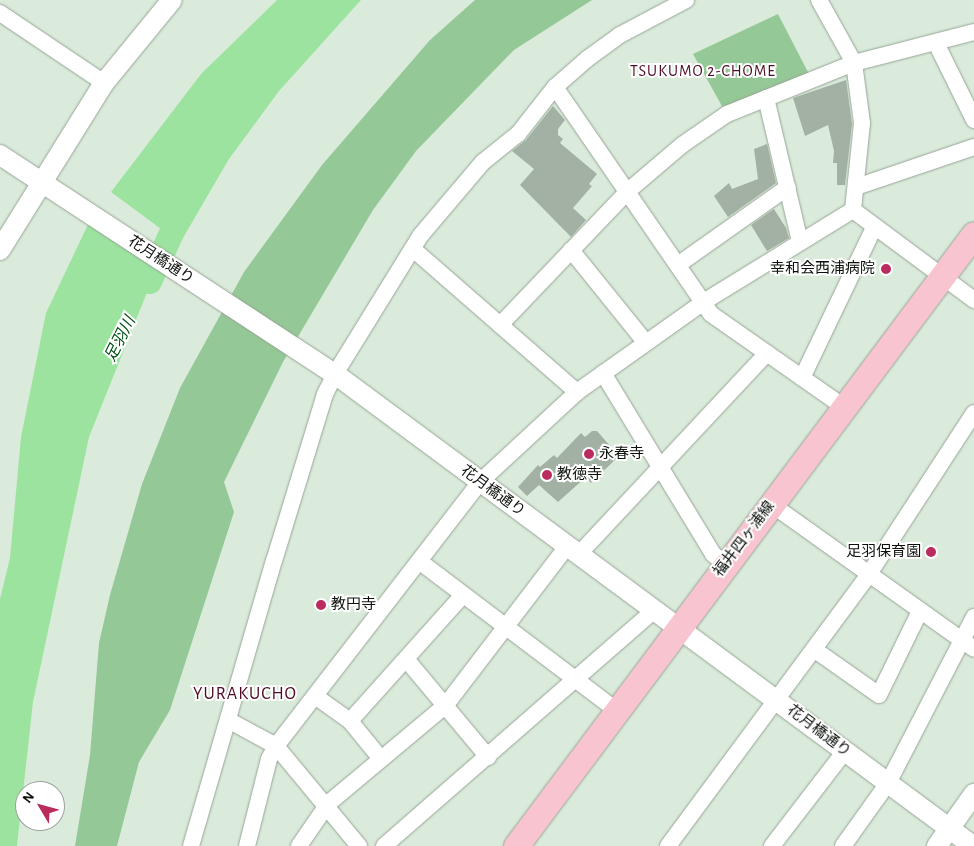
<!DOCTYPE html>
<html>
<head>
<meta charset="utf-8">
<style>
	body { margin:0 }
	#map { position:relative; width:974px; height:846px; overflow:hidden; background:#dbebdb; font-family:"Alegreya Sans","Noto Sans JP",sans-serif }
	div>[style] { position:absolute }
	.green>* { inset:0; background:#95c897 }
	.water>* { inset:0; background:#9de3a0 }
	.river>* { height:25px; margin:-12.5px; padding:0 12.5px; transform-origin:12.5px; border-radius:12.5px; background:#9de3a0 }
	.building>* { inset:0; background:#a2b1a3 }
	.roads { filter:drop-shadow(0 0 1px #96a596) drop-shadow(0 0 1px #96a596) }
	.minor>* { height:16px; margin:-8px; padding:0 8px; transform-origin:8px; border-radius:8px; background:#fff }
	.tertiary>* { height:20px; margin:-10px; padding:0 10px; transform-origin:10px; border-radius:10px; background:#fff }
	.primary>* { height:25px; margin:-12.5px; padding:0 12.5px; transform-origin:12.5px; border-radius:12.5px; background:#f8c4cf }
	.dots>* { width:14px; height:14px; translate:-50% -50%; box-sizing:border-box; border:2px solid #fff; border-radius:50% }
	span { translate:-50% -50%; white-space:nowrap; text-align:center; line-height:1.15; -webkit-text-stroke:4px #fff; paint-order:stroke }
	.street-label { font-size:15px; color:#0c110c }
	.poi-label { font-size:15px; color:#0c110c }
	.right { translate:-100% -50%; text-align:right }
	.left { translate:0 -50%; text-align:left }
	.neighbourhood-label { font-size:16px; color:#500c24; letter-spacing:1px }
	.water-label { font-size:16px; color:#005014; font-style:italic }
	.quarter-label { font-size:18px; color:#500c24; letter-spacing:1px }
	.north { position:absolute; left:15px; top:781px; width:50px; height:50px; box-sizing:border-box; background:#fff; border:1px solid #9ea09e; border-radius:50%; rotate:307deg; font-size:14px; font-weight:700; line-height:20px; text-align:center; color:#0c110c }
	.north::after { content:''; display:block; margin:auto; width:18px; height:22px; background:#ba2c5d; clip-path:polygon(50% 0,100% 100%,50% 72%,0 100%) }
</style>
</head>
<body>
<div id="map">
	<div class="green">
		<div style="clip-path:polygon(475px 0,592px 0,514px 50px,416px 151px,373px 210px,283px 362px,224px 482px,234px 512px,170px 710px,139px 762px,117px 846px,75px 846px,90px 755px,99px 643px,110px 595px,142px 484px,180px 388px,244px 272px,322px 165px,430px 40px)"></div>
		<div style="clip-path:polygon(778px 14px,810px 76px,723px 108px,693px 54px)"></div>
	</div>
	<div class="water">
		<div style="clip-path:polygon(277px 0,361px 0,279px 91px,229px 159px,180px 243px,111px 192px,201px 74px)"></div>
		<div style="clip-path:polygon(92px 216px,160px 260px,89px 437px,33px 702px,17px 846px,0 846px,0 599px,10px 558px,21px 437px,46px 313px)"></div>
	</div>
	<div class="river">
		<div style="left:149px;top:281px;width:82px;rotate:-65.6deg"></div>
	</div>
	<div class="building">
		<div style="clip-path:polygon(846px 80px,852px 124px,845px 185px,837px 185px,837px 163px,833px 163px,834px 151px,828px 125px,805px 136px,793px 98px)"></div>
		<div style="clip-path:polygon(553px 106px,565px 120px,558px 129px,558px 135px,563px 139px,560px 143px,597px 174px,589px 184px,592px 186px,573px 208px,586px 220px,571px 237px,520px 185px,534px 169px,512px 151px,526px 140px)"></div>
		<div style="clip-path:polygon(767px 144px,776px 183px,728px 217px,714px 196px,729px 183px,732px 189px,758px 179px,754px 149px)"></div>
		<div style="clip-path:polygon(774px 209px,786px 228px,789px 238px,767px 251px,751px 225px)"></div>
		<div style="clip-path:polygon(592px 431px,597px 431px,611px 447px,609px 450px,617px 458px,591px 483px,586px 477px,558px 502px,539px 485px,527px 496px,518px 487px,538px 465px,540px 467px,554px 455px,557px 458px,581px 433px,585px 437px)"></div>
	</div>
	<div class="roads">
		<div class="minor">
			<div style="left:819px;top:0;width:72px;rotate:60.9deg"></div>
			<div style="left:854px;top:63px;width:61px;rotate:82.4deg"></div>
			<div style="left:862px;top:123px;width:87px;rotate:95.9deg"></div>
			<div style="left:853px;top:210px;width:151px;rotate:36.6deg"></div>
			<div style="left:0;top:13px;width:125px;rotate:33.9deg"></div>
			<div style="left:936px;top:43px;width:86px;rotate:63.7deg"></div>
			<div style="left:555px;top:87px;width:275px;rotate:55.5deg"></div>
			<div style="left:711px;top:314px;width:162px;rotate:35deg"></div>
			<div style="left:766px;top:98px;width:148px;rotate:76.7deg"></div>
			<div style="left:856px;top:187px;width:125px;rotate:-18.7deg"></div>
			<div style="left:413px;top:249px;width:218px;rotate:41.1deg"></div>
			<div style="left:571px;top:250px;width:119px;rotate:51.1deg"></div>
			<div style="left:679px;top:264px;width:133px;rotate:-35.2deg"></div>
			<div style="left:500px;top:325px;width:185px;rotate:-46.3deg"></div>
			<div style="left:628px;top:191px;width:71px;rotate:-40.4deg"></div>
			<div style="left:682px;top:145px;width:55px;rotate:-34.6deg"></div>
			<div style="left:727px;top:114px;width:137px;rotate:-21.9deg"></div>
			<div style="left:854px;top:63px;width:124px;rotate:-14.5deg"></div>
			<div style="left:603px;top:373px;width:212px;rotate:58.7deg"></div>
			<div style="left:713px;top:554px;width:17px;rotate:40deg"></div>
			<div style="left:802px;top:378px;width:166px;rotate:-64.4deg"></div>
			<div style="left:771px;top:504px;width:249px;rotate:35.5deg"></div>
			<div style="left:579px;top:554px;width:275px;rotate:-46.9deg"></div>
			<div style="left:419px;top:561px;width:248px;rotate:37.1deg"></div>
			<div style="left:815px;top:650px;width:78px;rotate:35.1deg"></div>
			<div style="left:879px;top:695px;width:93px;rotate:-64deg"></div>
			<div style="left:406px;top:659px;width:128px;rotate:50.1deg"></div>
			<div style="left:315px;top:696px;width:43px;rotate:35.5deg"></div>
			<div style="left:350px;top:721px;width:49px;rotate:50.8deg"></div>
			<div style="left:228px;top:720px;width:55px;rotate:28.4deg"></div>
			<div style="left:276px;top:746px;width:130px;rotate:50.3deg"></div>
			<div style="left:350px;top:721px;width:169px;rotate:-48.1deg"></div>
			<div style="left:324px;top:807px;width:158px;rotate:-39.9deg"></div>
			<div style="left:445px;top:706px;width:203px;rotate:-52.6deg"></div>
			<div style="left:191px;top:846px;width:297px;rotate:-73.8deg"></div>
			<div style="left:274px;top:561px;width:175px;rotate:-73deg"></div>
			<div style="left:325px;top:394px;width:22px;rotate:-63deg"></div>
			<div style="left:335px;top:374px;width:163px;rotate:-58.3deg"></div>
			<div style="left:421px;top:235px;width:96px;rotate:-49.7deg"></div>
			<div style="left:483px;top:162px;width:45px;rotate:-38.7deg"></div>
			<div style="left:518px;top:134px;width:60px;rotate:-51.8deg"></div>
			<div style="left:555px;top:87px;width:43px;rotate:-41.2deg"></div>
			<div style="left:587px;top:59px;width:41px;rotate:-36deg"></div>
			<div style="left:620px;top:35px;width:75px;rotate:-27.9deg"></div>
			<div style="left:247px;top:846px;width:90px;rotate:-75.8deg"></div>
			<div style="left:269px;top:759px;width:15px;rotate:-62deg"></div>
			<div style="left:276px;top:746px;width:335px;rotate:-52.3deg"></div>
			<div style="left:481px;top:481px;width:131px;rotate:-42.8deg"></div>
			<div style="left:577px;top:392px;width:157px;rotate:-35.4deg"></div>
			<div style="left:705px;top:301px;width:174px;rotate:-31.6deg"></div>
			<div style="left:299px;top:846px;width:46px;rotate:-55.6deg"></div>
			<div style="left:384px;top:846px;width:359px;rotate:-41.1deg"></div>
			<div style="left:668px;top:846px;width:338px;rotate:-53.5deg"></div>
			<div style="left:869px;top:574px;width:192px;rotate:-56.9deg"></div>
			<div style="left:772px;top:846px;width:120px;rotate:-52.5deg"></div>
			<div style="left:843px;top:846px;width:77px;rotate:-54.5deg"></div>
			<div style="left:888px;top:783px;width:187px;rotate:-62.6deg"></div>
		</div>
		<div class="tertiary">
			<div style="left:0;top:155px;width:400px;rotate:33.2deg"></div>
			<div style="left:335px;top:374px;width:794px;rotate:36.49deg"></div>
			<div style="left:0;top:250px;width:197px;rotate:-58.1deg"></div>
			<div style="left:104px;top:83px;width:107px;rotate:-50.7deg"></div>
			<div style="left:937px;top:846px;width:64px;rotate:-54.6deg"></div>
		</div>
		<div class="primary">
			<div style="left:516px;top:846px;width:764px;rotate:-53.19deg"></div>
		</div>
	</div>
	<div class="dots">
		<div style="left:886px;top:269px;background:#ba2c5d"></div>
		<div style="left:589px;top:454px;background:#ba2c5d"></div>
		<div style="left:547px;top:475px;background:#ba2c5d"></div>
		<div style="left:931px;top:552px;background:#ba2c5d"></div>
		<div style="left:321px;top:605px;background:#ba2c5d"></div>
	</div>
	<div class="street-label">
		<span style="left:161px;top:260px;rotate:33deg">花月橋通り</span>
		<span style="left:493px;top:491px;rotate:36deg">花月橋通り</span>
		<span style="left:744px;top:539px;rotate:-53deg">福井四ヶ浦線</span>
		<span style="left:819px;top:731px;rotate:37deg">花月橋通り</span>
	</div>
	<div class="poi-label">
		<span class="right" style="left:875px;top:269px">幸和会西浦病院</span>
		<span class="left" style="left:599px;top:454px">永春寺</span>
		<span class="left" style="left:557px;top:475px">教徳寺</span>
		<span class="right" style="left:921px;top:552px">足羽保育園</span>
		<span class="left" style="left:331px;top:605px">教円寺</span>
	</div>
	<div class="neighbourhood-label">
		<span style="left:703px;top:71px">TSUKUMO 2-CHOME</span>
	</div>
	<div class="water-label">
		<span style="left:120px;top:339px;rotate:-63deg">足羽川</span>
	</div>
	<div class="quarter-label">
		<span style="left:245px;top:694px">YURAKUCHO</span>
	</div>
	<div class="north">N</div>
</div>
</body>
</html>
